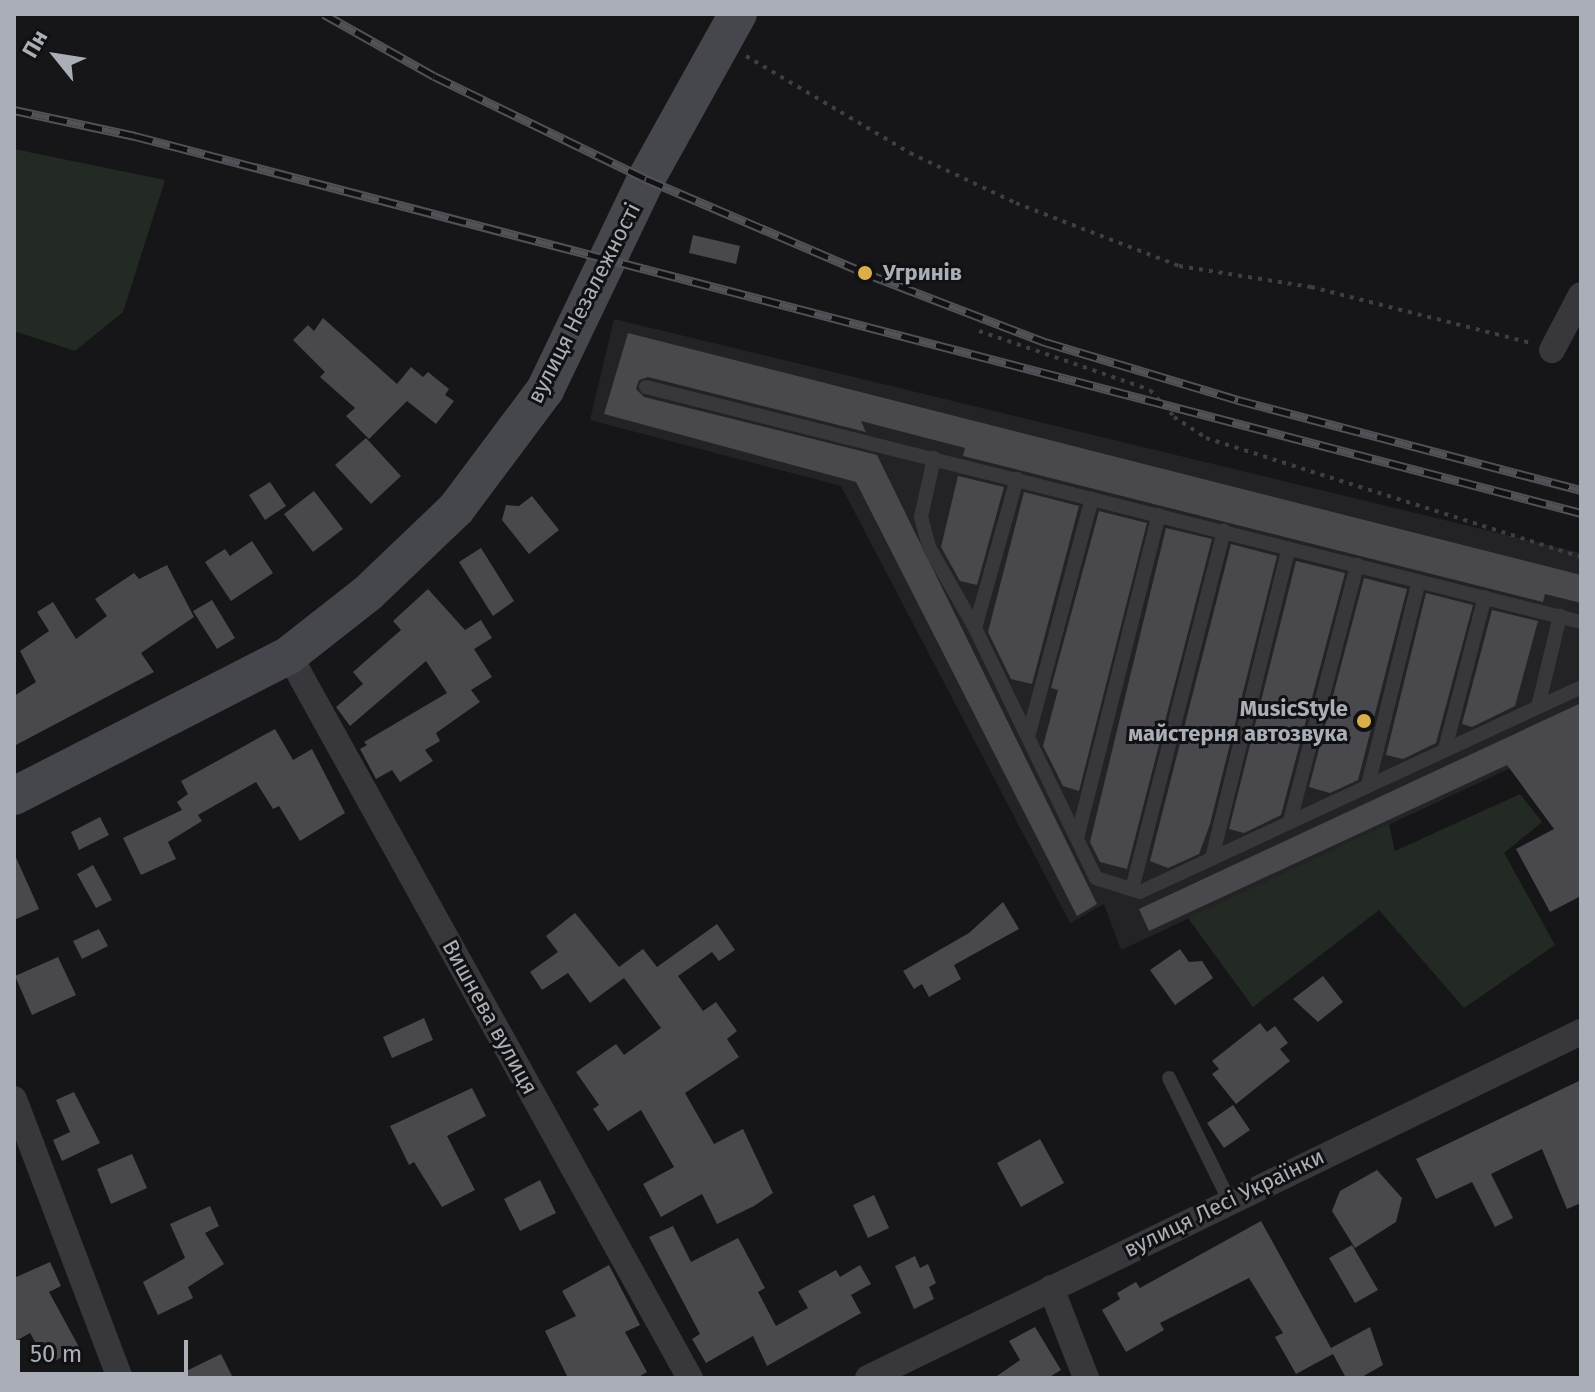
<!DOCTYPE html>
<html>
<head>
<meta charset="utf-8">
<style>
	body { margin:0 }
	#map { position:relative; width:1595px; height:1392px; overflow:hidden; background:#161618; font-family:"Fira Sans",sans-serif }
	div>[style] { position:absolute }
	.built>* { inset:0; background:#232225 }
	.green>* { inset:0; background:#232a24 }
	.building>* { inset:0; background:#49494d }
	.path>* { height:4px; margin-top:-2px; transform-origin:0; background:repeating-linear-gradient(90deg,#3e3f43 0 4px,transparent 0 10px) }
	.lane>* { height:14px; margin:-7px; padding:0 7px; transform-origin:7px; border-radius:7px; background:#38383c }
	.street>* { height:26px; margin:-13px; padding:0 13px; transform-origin:13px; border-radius:13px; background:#38383c }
	.secondary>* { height:38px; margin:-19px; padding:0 19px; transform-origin:19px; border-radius:19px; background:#46474c }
	.rail>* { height:9px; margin-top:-4.5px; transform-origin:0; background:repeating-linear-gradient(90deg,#111113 0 18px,#515257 0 36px); box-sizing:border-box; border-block:2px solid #515257 }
	.dots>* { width:22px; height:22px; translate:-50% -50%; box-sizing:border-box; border:4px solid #111113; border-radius:50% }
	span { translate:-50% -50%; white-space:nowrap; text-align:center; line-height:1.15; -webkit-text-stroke:6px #111113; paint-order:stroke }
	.poi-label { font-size:22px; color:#aaaeb6; font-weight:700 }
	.left { translate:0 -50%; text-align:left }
	.right { translate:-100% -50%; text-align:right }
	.street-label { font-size:22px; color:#aaaeb6 }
	.frame { position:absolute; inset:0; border:16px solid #aaaeb6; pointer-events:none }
	.north { position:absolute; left:16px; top:16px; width:80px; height:80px; -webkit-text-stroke:6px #111113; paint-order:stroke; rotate:300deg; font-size:22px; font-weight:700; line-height:32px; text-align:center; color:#aaaeb6 }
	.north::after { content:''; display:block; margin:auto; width:28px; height:36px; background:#aaaeb6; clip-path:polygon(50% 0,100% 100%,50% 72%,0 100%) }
	.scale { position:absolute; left:16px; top:1340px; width:172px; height:36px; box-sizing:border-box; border:4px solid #aaaeb6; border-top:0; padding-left:10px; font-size:24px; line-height:28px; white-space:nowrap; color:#aaaeb6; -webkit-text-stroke:6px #111113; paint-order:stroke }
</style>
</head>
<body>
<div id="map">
	<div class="built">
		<div style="clip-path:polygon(614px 319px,1581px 553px,1581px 735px,1121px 950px,1104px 904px,1070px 923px,841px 486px,590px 420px)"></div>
	</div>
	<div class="green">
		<div style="clip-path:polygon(14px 149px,165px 180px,123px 312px,75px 351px,14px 331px)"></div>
		<div style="clip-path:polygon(1520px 794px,1542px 822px,1504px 853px,1555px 945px,1464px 1008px,1379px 910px,1253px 1007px,1188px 918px,1389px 824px,1395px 851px)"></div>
	</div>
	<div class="building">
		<div style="clip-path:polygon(693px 235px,740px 246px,736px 264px,689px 253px)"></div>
		<div style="clip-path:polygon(323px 318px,397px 384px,411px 367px,423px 377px,428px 372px,449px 389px,445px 395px,454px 401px,436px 424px,407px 401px,369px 439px,346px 416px,355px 408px,320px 377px,325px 372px,293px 340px,308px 325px,314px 331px)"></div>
		<div style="clip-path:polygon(628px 333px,1581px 575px,1581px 603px,1545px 594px,1543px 602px,963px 456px,965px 448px,861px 421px,866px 432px,648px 377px,639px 380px,636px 389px,644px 397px,877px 455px,1097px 904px,1077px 916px,856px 482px,604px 414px)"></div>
		<div style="clip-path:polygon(366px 438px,401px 476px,371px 504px,335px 465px)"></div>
		<div style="clip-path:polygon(958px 476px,1004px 487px,977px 585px,960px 581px,941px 547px)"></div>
		<div style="clip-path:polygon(270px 482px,286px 506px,265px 520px,249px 495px)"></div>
		<div style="clip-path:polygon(314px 491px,343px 529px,313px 552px,284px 514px)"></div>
		<div style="clip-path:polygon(1024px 492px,1079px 506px,1032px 684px,1011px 679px,988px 632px)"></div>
		<div style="clip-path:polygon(532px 496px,559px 530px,529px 554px,502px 520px,506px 505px,519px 506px)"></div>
		<div style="clip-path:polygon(1099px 511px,1147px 523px,1079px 791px,1063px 786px,1043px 746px,1058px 690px,1051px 688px)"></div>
		<div style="clip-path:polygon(1166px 528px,1212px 539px,1127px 869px,1100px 862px,1090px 842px)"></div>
		<div style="clip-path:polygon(252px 541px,273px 573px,231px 601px,205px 562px,225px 549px,230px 556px)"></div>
		<div style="clip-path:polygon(1231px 544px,1277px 556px,1210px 824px,1199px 854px,1168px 868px,1150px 861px)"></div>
		<div style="clip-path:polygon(481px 548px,514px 601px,493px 616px,459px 562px)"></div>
		<div style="clip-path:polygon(1296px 561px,1345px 573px,1281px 815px,1244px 833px,1229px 829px)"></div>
		<div style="clip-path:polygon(167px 565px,194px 617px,141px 653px,154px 672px,14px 746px,14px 696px,36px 682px,20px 651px,49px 631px,37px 612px,53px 602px,76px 639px,107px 616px,95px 599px,134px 573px,139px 579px)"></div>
		<div style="clip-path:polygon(1364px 578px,1407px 589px,1358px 780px,1330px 793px,1309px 787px)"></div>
		<div style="clip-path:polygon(428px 589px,465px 630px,481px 620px,492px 638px,474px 649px,492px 677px,471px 690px,480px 702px,436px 733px,440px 741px,425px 750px,433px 761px,400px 782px,392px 770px,376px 779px,360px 749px,367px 745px,364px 742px,447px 693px,426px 661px,350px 726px,336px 707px,363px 684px,353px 672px,401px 630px,393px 621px)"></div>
		<div style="clip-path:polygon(1426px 593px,1473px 605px,1436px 743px,1403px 759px,1386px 755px)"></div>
		<div style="clip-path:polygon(212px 600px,235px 638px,217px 649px,193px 611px)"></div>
		<div style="clip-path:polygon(1492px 610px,1538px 621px,1515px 706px,1472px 727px,1462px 724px)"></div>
		<div style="clip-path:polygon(1581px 703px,1581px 896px,1550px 912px,1516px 849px,1554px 829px,1507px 765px,1149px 931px,1139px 909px)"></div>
		<div style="clip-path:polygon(275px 729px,293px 760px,312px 749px,345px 813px,300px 841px,279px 806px,273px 809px,256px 782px,198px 815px,202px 821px,168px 842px,176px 859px,141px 875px,123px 838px,182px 810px,177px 802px,188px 794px,181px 781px)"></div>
		<div style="clip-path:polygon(100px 817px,109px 835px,79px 850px,71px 832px)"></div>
		<div style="clip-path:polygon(14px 853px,39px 909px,14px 920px)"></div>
		<div style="clip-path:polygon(93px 865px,112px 900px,96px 908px,77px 874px)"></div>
		<div style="clip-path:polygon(1003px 902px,1019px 929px,954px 965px,961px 979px,929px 997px,922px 984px,914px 989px,903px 971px,969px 933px)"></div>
		<div style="clip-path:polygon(575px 913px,619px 967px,643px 949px,657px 967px,717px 924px,735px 950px,719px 961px,712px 952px,678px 976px,703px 1011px,716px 1002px,737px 1031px,727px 1039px,739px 1057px,685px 1093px,714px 1144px,743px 1129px,773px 1193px,754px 1206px,717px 1224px,702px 1194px,661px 1217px,643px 1184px,674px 1167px,641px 1110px,608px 1131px,593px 1109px,599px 1105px,576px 1072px,616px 1044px,624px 1055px,661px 1028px,624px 978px,590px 1003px,568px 973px,542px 990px,530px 972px,558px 952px,546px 936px)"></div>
		<div style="clip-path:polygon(99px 929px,108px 946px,82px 959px,73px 941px)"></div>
		<div style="clip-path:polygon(1180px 949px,1189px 962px,1202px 961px,1213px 978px,1175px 1005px,1150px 970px)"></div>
		<div style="clip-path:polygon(58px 957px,76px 995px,32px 1015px,15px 976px)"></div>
		<div style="clip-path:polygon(1323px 976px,1343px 1002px,1318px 1022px,1293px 999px)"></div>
		<div style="clip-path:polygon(424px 1018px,433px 1040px,392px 1058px,383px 1037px)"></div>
		<div style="clip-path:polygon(1260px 1023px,1267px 1032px,1275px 1026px,1288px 1043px,1280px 1049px,1290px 1061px,1236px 1104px,1212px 1074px,1219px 1069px,1212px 1061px)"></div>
		<div style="clip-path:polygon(1581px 1080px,1581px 1203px,1567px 1209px,1542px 1149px,1491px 1174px,1513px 1218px,1495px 1227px,1472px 1182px,1436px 1199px,1416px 1159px)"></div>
		<div style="clip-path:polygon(472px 1088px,486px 1116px,447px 1136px,475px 1190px,442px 1207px,414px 1162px,409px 1165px,390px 1126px)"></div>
		<div style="clip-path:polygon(74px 1092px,100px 1143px,62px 1161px,53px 1140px,70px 1132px,56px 1100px)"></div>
		<div style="clip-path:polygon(1233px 1105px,1250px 1130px,1224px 1148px,1207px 1123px)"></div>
		<div style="clip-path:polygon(1040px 1139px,1064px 1183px,1021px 1207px,997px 1163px)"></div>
		<div style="clip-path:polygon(132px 1154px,147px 1188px,111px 1204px,97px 1169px)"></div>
		<div style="clip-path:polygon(1377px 1170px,1402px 1198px,1396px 1222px,1355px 1248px,1332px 1211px,1340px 1191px)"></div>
		<div style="clip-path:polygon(540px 1180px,556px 1213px,520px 1231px,504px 1199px)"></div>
		<div style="clip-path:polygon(874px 1195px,889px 1228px,868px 1238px,853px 1205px)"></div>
		<div style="clip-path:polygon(210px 1206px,219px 1226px,205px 1233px,224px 1264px,188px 1287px,193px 1298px,158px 1315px,143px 1282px,185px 1258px,170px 1224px)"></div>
		<div style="clip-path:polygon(1261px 1221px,1331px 1348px,1370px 1327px,1383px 1365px,1360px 1378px,1346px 1378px,1333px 1354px,1296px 1374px,1275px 1337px,1283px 1333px,1249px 1278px,1160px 1323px,1164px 1330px,1126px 1352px,1102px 1310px,1120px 1299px,1117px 1293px,1136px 1282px,1140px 1288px)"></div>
		<div style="clip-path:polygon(673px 1226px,691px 1262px,738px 1238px,765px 1288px,758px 1292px,776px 1326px,808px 1308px,798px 1291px,836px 1270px,840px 1277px,860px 1265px,871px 1284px,851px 1295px,861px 1313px,767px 1366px,753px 1336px,706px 1363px,692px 1339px,700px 1334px,649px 1237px)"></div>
		<div style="clip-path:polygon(1352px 1245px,1378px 1290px,1355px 1303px,1329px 1258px)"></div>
		<div style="clip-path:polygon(915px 1256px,920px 1268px,928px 1264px,936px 1283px,929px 1287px,934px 1299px,914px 1309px,895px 1266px)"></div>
		<div style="clip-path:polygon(50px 1262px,61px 1286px,49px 1292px,79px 1347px,48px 1365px,30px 1333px,14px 1342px,14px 1278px)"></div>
		<div style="clip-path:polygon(609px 1265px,640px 1325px,625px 1332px,647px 1372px,637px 1378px,568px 1378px,545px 1331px,576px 1316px,562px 1291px)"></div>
		<div style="clip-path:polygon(1035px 1327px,1061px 1370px,1048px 1378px,994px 1378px,1020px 1360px,1009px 1341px)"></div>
		<div style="clip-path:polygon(221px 1354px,233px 1378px,172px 1378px)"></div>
	</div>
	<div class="path">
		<div style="left:746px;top:56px;width:191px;rotate:30.6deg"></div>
		<div style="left:910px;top:153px;width:117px;rotate:25.3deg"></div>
		<div style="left:1016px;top:203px;width:175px;rotate:21.1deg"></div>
		<div style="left:1179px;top:266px;width:134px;rotate:9deg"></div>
		<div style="left:1311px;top:287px;width:227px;rotate:14.3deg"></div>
		<div style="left:979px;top:331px;width:181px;rotate:19deg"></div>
		<div style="left:1150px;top:390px;width:36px;rotate:48deg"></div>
		<div style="left:1174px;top:417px;width:38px;rotate:33deg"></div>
		<div style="left:1206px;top:438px;width:393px;rotate:17.6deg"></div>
	</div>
	<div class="lane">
		<div style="left:646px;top:387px;width:964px;rotate:14.11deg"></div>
		<div style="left:934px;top:458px;width:60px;rotate:102.4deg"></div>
		<div style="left:921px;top:517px;width:31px;rotate:75deg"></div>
		<div style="left:929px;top:547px;width:93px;rotate:60.4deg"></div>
		<div style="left:975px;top:628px;width:278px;rotate:64.2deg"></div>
		<div style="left:1096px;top:878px;width:46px;rotate:17.7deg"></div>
		<div style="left:1140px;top:892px;width:486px;rotate:-24.9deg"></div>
		<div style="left:975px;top:628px;width:155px;rotate:-74.3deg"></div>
		<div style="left:1538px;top:707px;width:94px;rotate:-76.4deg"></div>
		<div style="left:1028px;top:737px;width:247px;rotate:-75deg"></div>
		<div style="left:1445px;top:749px;width:157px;rotate:-75.3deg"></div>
		<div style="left:1368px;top:785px;width:210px;rotate:-76deg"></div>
		<div style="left:1290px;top:821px;width:265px;rotate:-75.3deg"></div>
		<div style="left:1077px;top:838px;width:333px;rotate:-75.8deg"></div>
		<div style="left:1212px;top:858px;width:319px;rotate:-76.1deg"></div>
		<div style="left:1132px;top:889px;width:370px;rotate:-75.6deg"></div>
		<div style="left:1169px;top:1078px;width:136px;rotate:63.8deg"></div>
	</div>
	<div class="street">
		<div style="left:1552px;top:350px;width:62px;rotate:-62.2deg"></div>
		<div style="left:289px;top:655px;width:827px;rotate:60.99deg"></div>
		<div style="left:14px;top:1099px;width:298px;rotate:69.2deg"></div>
		<div style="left:1051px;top:1288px;width:97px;rotate:68.7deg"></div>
		<div style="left:868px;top:1378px;width:793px;rotate:-25.89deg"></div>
	</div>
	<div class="secondary">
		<div style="left:14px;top:796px;width:309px;rotate:-27.1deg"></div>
		<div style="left:289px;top:655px;width:100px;rotate:-38.1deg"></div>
		<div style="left:368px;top:593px;width:122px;rotate:-43.7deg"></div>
		<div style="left:456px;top:509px;width:149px;rotate:-53.2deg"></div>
		<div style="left:545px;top:390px;width:234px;rotate:-64.4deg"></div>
		<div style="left:646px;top:179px;width:189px;rotate:-60.9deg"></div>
	</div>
	<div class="rail">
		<div style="left:324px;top:14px;width:126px;rotate:29.4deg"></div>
		<div style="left:434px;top:76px;width:236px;rotate:25.9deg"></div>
		<div style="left:646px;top:179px;width:238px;rotate:23.2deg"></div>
		<div style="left:865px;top:273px;width:193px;rotate:21deg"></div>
		<div style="left:1045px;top:342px;width:202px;rotate:16.7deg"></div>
		<div style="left:1238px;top:400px;width:355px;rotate:14.7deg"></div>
		<div style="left:14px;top:110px;width:124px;rotate:12.1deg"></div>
		<div style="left:135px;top:136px;width:1494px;rotate:14.61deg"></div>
	</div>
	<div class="dots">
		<div style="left:865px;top:273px;background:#dcae4a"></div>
		<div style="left:1364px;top:721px;background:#dcae4a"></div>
	</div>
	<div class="poi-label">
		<span class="left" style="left:883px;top:273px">Угринів</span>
		<span class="right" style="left:1348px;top:721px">MusicStyle<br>майстерня автозвука</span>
	</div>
	<div class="street-label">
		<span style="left:584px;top:303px;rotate:-63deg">вулиця Незалежності</span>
		<span style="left:490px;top:1017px;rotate:61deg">Вишнева вулиця</span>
		<span style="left:1224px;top:1203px;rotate:-26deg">вулиця Лесі Українки</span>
	</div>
	<div class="frame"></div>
	<div class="north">Пн</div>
	<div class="scale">50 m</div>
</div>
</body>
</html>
